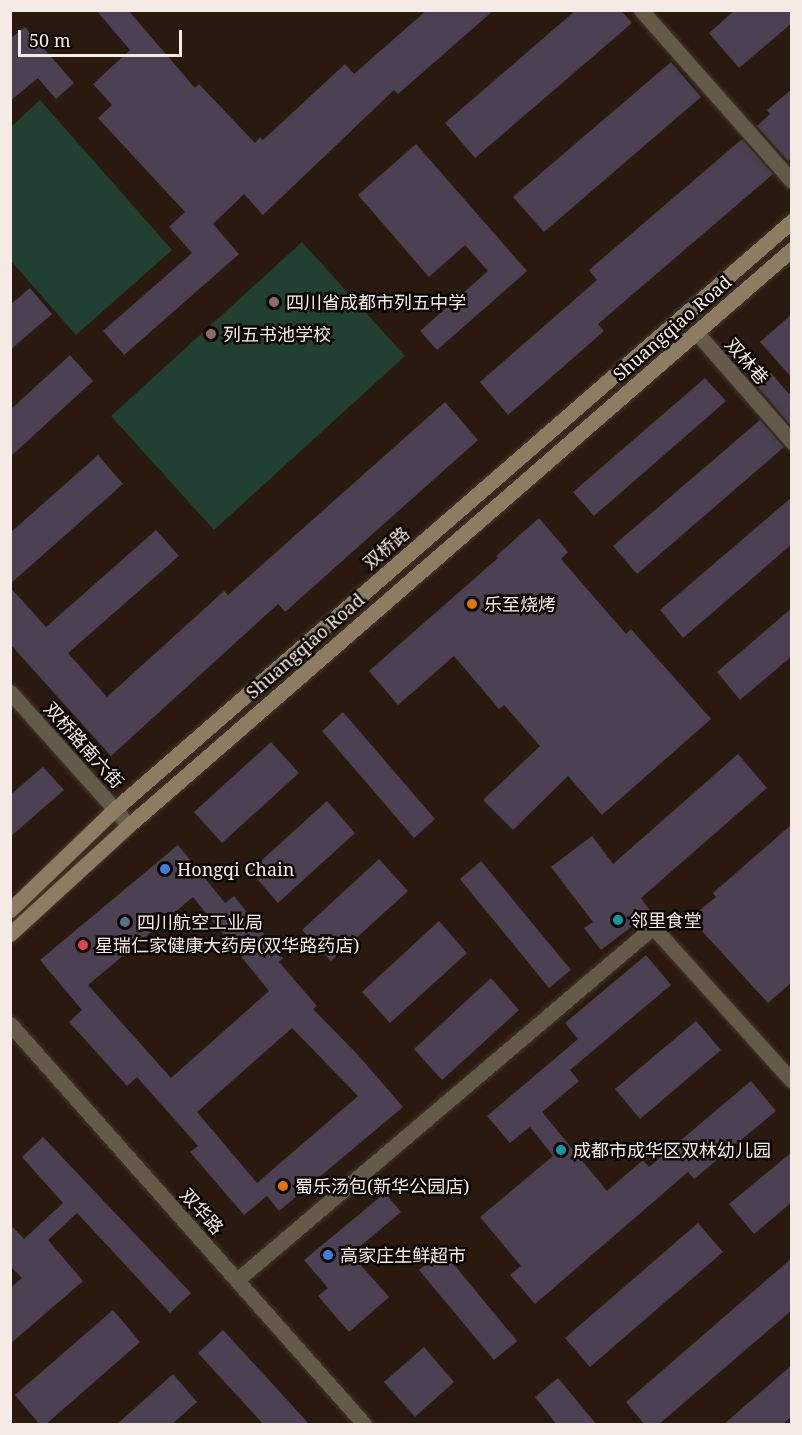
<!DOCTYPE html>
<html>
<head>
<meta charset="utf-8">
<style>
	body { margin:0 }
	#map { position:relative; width:802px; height:1435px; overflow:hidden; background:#29190f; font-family:"Noto Serif","Noto Sans SC",serif }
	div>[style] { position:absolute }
	.green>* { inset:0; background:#214032 }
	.building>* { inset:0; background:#4c4152 }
	.roads { filter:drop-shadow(0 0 2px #46362d) drop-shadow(0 0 2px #46362d) }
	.minor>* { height:15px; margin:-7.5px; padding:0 7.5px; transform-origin:7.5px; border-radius:7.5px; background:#645a4a }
	.tertiary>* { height:15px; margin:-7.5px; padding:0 7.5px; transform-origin:7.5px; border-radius:7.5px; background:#645a4a }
	.secondary>* { height:15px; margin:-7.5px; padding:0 7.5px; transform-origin:7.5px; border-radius:7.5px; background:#8c7d62 }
	.dots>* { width:16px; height:16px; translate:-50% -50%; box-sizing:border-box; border:3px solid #0c0603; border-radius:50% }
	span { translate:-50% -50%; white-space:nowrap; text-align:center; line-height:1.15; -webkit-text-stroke:5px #0c0603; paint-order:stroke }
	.poi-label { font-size:18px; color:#f6ebe4 }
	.left { translate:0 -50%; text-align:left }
	.street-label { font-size:18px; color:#f6ebe4 }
	.frame { position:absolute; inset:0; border:12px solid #f6ebe4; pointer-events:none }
	.scale { position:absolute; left:18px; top:30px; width:164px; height:27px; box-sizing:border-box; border:3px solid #f6ebe4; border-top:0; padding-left:8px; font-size:18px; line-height:21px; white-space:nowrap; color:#f6ebe4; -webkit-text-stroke:4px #0c0603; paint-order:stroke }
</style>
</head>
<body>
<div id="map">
	<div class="green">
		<div style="clip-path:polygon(40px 100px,172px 250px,76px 335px,11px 261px,11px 127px)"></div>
		<div style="clip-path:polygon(302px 242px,405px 356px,214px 530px,111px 416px)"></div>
	</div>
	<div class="building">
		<div style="clip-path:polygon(96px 10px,128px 10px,195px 88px,199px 84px,255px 143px,260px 137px,263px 140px,345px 64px,354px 74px,427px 10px,494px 10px,398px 94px,394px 90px,263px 215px,244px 194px,213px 224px,239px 254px,124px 355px,103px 331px,192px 253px,169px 227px,185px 212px,98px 118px,112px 105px,93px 84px,130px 50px)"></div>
		<div style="clip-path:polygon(576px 10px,621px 10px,632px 23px,475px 158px,445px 123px)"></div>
		<div style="clip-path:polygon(735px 10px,792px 10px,792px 23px,739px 68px,709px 33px)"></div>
		<div style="clip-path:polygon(25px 27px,74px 83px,56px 99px,38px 78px,10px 101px,10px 39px)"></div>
		<div style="clip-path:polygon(671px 62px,701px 97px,544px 232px,513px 197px)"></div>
		<div style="clip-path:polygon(792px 89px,792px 158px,788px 161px,757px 126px,770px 114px,767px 110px)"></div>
		<div style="clip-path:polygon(742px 139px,773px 174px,598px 324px,604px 331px,508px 415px,480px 382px,597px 280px,589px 270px)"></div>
		<div style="clip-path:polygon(416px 144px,527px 271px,437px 350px,420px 331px,488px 271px,465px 245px,429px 277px,358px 195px)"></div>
		<div style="clip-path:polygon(30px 288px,52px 314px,10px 350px,10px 305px)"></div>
		<div style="clip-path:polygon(792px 314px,792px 378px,760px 342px)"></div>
		<div style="clip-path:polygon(70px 355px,93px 381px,10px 457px,10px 410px)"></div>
		<div style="clip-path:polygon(771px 373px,789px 394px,792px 392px,792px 427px,757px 386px)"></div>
		<div style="clip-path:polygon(705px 378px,726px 401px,594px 516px,573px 492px)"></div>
		<div style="clip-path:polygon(445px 402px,478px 440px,285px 612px,278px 604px,111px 756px,10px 644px,10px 587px,46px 627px,156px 530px,179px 556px,68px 653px,107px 697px,224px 591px,228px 595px)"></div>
		<div style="clip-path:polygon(760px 420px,784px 447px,637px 574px,613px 546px)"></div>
		<div style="clip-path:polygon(98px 455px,123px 484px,10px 584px,10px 533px)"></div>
		<div style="clip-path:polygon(792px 497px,792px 544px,683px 638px,660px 610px)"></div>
		<div style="clip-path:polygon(539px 518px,568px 552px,561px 559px,626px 634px,631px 629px,711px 719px,602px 815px,568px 776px,513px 830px,483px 800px,540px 746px,504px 705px,499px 709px,454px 656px,398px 705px,369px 671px,498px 558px,496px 556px)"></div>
		<div style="clip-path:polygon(792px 608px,792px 656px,740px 700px,717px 672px)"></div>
		<div style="clip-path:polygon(343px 712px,435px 819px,414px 838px,322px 731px)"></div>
		<div style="clip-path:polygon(271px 742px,299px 773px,222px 843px,194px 812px)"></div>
		<div style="clip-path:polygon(738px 754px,767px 788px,641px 898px,651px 912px,601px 950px,584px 928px,593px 922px,551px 867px,592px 836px,613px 864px)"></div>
		<div style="clip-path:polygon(43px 767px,64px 790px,10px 837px,10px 795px)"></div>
		<div style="clip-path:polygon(327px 801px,355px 833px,278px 903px,250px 871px)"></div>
		<div style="clip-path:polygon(792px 824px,792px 982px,768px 1003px,690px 918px,716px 897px,713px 893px)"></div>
		<div style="clip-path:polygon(evenodd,178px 845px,225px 903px,234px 896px,283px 958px,279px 962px,317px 1006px,313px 1009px,358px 1055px,403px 1107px,279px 1211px,267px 1196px,244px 1215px,190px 1152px,198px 1146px,137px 1077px,127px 1086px,69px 1022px,82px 1010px,40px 960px,178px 845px,193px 897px,269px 991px,171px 1078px,88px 985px,193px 897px,178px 845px,292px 1028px,358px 1096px,257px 1183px,197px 1112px,292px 1028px)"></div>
		<div style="clip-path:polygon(379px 859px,408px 891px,331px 961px,302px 930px)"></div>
		<div style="clip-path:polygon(481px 861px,571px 970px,549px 988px,460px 879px)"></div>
		<div style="clip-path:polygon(439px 921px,467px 953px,390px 1023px,362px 992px)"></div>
		<div style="clip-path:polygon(646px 955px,671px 985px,570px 1070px,579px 1081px,542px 1112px,607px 1191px,643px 1160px,649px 1167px,751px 1081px,776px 1111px,694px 1179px,688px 1172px,535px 1304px,510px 1275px,521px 1266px,480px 1217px,553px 1156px,530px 1127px,510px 1143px,487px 1116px,578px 1039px,565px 1023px)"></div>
		<div style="clip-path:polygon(491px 978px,519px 1010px,442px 1080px,414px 1049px)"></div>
		<div style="clip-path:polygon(696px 1021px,721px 1050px,640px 1119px,615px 1089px)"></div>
		<div style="clip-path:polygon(43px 1137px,191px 1293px,170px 1313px,77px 1213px,48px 1240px,83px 1281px,10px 1344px,10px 1288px,22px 1278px,10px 1266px,10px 1224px,24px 1239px,63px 1203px,22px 1157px)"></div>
		<div style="clip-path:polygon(792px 1152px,792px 1202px,754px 1234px,729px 1204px)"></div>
		<div style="clip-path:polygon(385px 1193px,401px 1212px,351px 1254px,389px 1297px,349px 1332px,318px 1296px,328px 1288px,304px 1260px)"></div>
		<div style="clip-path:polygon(698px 1223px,723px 1252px,590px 1367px,565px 1338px)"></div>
		<div style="clip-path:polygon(442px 1250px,517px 1341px,494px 1360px,419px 1270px)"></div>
		<div style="clip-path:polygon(792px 1258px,792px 1310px,658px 1425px,645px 1425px,626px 1402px)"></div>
		<div style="clip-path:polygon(113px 1310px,140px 1342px,45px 1425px,40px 1425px,15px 1395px)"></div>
		<div style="clip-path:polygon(223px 1330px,310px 1425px,264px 1425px,198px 1353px)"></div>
		<div style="clip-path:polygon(424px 1347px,454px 1382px,415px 1417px,384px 1382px)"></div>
		<div style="clip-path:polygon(792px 1365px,792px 1416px,782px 1425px,723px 1425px)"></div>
		<div style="clip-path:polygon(173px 1374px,197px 1402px,171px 1425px,116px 1425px)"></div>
		<div style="clip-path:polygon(558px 1378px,597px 1425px,557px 1425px,535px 1397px)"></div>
	</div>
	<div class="roads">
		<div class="minor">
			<div style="left:641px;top:10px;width:228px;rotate:48.6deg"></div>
			<div style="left:697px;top:333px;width:145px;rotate:48.9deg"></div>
			<div style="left:10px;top:692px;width:178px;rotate:48.2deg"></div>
			<div style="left:237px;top:1280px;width:546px;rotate:-40.32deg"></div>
			<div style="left:653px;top:927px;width:207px;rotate:47.9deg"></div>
		</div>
		<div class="tertiary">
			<div style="left:10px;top:1024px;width:534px;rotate:48.49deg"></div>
		</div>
		<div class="secondary">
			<div style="left:10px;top:910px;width:146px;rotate:-43.9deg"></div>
			<div style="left:115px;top:809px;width:897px;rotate:-40.98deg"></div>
			<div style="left:10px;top:934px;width:161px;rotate:-42.5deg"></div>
			<div style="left:129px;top:825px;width:878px;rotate:-40.98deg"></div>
		</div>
	</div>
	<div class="dots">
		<div style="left:274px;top:302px;background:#8d6e63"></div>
		<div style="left:211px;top:334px;background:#8d6e63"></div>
		<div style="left:472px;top:604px;background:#e8710a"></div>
		<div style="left:165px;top:869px;background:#3f7fe0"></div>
		<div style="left:618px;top:920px;background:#0f9aa8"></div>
		<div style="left:125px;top:922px;background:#5c6f8a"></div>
		<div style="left:83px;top:945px;background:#e0444e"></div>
		<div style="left:561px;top:1150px;background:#0f9aa8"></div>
		<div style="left:283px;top:1186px;background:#e8710a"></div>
		<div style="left:328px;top:1255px;background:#3f7fe0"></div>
	</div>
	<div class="poi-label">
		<span class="left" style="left:286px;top:302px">四川省成都市列五中学</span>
		<span class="left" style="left:223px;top:334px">列五书池学校</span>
		<span class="left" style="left:484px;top:604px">乐至烧烤</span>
		<span class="left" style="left:177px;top:869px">Hongqi Chain</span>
		<span class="left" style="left:630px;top:920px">邻里食堂</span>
		<span class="left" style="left:137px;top:922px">四川航空工业局</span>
		<span class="left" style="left:95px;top:945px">星瑞仁家健康大药房(双华路药店)</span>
		<span class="left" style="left:573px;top:1150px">成都市成华区双林幼儿园</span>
		<span class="left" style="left:295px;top:1186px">蜀乐汤包(新华公园店)</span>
		<span class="left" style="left:340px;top:1255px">高家庄生鲜超市</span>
	</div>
	<div class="street-label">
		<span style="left:672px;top:328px;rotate:-41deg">Shuangqiao Road</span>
		<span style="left:747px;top:361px;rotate:49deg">双林巷</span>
		<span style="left:386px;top:548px;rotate:-41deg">双桥路</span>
		<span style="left:305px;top:646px;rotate:-41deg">Shuangqiao Road</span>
		<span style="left:84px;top:745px;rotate:48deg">双桥路南六街</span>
		<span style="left:202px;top:1211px;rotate:48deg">双华路</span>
	</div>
	<div class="frame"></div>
	<div class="scale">50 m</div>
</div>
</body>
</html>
